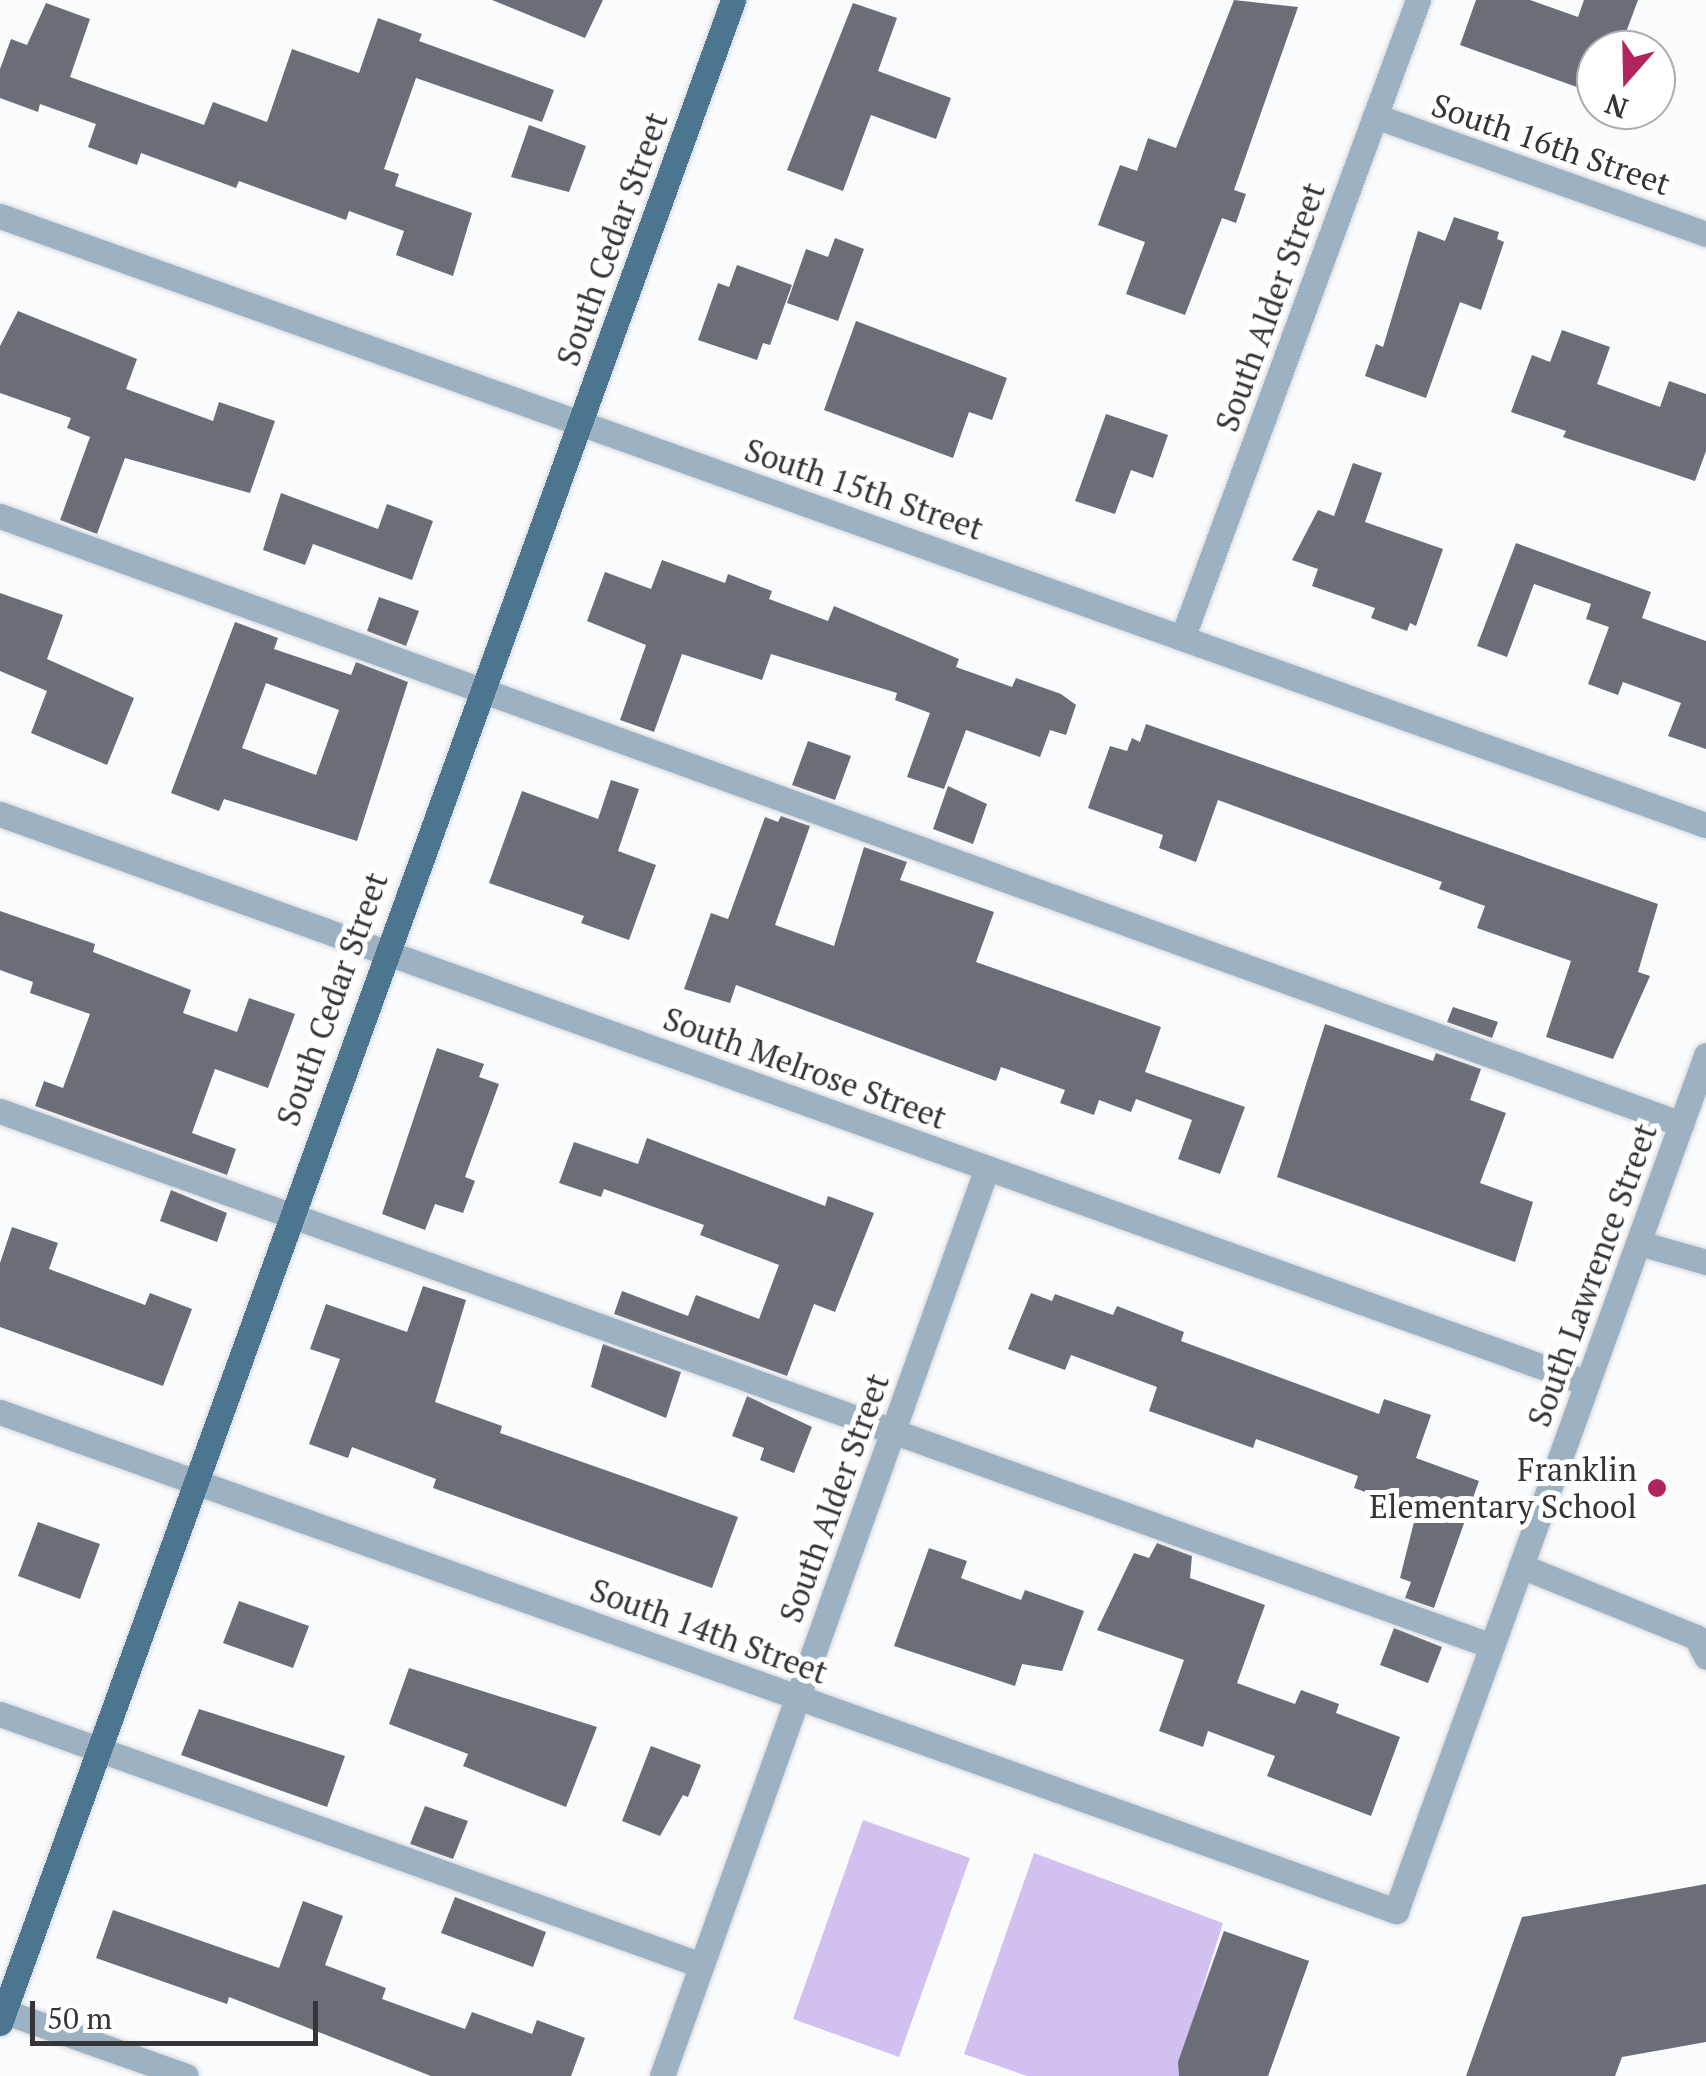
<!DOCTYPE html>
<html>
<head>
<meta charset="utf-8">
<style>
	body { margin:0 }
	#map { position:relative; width:1706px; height:2076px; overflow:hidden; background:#f9fbfd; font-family:"PT Serif",serif }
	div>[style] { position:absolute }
	.green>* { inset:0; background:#d1c1f0 }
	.building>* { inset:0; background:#6b6d77 }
	.roads { filter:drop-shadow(0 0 2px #d5d7da) drop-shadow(0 0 2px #d5d7da) }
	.minor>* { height:25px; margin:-12.5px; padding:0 12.5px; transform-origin:12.5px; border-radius:12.5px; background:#9cb2c2 }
	.major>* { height:25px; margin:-12.5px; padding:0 12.5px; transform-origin:12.5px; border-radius:12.5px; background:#4c7590 }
	.dots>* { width:28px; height:28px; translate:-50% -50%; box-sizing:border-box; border:5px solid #fff; border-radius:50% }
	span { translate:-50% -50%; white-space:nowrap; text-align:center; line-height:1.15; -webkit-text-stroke:10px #fff; paint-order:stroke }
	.street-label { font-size:32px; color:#333539 }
	.poi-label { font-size:32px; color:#333539 }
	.right { translate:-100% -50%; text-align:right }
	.north { position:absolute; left:1576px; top:30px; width:100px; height:100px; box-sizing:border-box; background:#fff; border:2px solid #adaeb0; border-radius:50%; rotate:200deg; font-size:28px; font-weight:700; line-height:40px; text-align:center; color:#333539 }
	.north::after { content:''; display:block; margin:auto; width:35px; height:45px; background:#b1245d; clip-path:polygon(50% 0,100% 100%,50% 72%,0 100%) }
	.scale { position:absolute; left:30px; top:2001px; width:288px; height:45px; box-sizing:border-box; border:5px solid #333539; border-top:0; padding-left:12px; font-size:30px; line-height:35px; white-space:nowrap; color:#333539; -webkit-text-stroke:8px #fff; paint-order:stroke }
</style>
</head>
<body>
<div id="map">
	<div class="green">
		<div style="clip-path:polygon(863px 1820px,970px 1858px,899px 2057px,793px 2019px)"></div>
		<div style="clip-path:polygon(1034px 1853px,1223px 1923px,1198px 2002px,1224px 1931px,1309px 1961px,1268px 2076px,1183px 2065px,1179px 2076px,1027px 2076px,964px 2054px)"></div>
	</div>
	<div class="building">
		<div style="clip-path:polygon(492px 0,603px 0,585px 38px)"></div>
		<div style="clip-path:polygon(1234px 0,1298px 7px,1234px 190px,1246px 194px,1236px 223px,1222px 218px,1185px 315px,1126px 294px,1145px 242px,1098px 225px,1120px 165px,1137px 171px,1148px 138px,1176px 148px)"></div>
		<div style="clip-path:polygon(1476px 0,1530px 0,1578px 17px,1584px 0,1638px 0,1625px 35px,1657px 50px,1596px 50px,1596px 94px,1460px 45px)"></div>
		<div style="clip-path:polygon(46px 3px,90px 19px,70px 77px,204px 125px,213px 102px,267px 122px,292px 49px,359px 73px,378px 18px,422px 34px,419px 41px,554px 90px,542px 122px,416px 78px,384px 169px,399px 174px,395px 186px,472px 213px,453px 276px,396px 255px,404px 231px,349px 211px,346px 220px,239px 181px,236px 188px,141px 153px,137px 165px,88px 147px,96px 124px,40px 104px,38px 112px,0 98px,0 69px,11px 39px,27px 45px)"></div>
		<div style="clip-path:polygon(853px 3px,897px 18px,878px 71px,951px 98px,936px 139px,871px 115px,843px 191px,787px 170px)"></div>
		<div style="clip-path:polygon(529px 125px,586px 146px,569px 192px,511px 177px)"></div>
		<div style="clip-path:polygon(1454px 217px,1499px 232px,1497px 239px,1504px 242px,1481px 310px,1460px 302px,1426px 398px,1365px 376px,1376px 344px,1383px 347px,1418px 231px,1445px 241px)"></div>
		<div style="clip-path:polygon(835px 238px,864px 249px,838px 321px,787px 303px,806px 249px,828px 257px)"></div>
		<div style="clip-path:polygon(737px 265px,792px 285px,770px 345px,763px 343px,757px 360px,698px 340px,718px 283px,729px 287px)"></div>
		<div style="clip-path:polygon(18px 311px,137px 359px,126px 389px,213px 421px,219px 402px,275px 421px,250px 493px,125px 458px,97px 534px,60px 520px,90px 437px,67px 428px,71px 418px,0 393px,0 346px)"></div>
		<div style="clip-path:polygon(856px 321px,1007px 378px,992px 420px,969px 412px,953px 458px,824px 410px)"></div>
		<div style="clip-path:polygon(1562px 330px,1610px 347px,1597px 384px,1660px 407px,1669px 381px,1706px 394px,1706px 451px,1695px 481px,1563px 437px,1566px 431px,1511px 412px,1532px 355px,1550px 362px)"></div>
		<div style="clip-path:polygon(1106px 414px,1168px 435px,1153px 478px,1131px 470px,1115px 514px,1075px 501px)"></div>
		<div style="clip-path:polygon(1353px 463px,1382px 473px,1365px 522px,1443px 549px,1416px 626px,1410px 623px,1407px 631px,1371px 618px,1375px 608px,1312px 586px,1318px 569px,1292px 560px,1318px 510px,1334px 516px)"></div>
		<div style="clip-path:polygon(281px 493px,378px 529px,387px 504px,433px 521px,412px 580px,313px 544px,305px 565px,263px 550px)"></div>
		<div style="clip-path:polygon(1516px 543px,1651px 592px,1642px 618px,1706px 641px,1706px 749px,1668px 736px,1681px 703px,1623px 682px,1618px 695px,1588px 684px,1609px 627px,1586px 619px,1591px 604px,1534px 584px,1507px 657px,1477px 646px)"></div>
		<div style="clip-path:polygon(662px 560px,725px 583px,728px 574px,772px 591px,769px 599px,828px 621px,834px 606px,959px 659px,956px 667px,1012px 687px,1016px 678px,1061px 694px,1076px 705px,1066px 735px,1050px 730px,1040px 757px,966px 730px,944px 789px,907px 777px,930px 713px,895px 700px,897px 693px,771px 654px,762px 680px,682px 654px,654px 732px,620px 720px,646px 645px,587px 621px,605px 572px,651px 589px)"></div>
		<div style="clip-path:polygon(0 593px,63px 615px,47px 659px,134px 698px,107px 765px,31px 733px,47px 691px,0 671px)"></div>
		<div style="clip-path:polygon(379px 597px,419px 611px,406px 646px,367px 631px)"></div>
		<div style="clip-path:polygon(evenodd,235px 622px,278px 638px,274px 649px,351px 675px,356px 662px,408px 682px,357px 841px,224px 799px,219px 811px,171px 793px,235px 622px,266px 683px,339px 710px,316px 775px,242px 748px,266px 683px)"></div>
		<div style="clip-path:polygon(1146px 724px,1658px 904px,1638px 972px,1650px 976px,1613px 1059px,1546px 1037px,1571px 961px,1477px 928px,1485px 906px,1439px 889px,1442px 882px,1218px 800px,1196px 862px,1159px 848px,1163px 835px,1088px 808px,1110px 746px,1127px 751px,1132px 738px,1140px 742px)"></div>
		<div style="clip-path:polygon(808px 741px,851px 756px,835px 800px,792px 785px)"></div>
		<div style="clip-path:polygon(611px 780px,639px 789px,618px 851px,656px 865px,629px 940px,581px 923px,584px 916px,489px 883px,522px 791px,598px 819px)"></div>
		<div style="clip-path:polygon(948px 786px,987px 804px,973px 844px,933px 829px)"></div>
		<div style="clip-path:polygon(781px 816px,810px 826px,775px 925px,834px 946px,864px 847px,907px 862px,900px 880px,994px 912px,976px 962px,1161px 1027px,1145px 1072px,1245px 1107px,1220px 1174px,1178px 1159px,1192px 1120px,1136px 1099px,1131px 1112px,1099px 1100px,1094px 1115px,1060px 1103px,1065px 1090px,1001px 1067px,996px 1081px,736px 985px,730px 1003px,684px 989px,711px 913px,728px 919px,765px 817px,778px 822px)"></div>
		<div style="clip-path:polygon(0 911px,95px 944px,93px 952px,191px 990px,183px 1013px,237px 1032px,249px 998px,295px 1014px,268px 1088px,215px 1069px,192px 1133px,236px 1149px,227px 1175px,35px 1106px,44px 1081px,63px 1088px,90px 1014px,30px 993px,33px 982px,0 970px)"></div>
		<div style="clip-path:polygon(1453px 1007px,1498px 1022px,1492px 1038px,1447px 1022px)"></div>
		<div style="clip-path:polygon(1325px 1024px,1433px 1061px,1436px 1053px,1481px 1069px,1470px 1100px,1506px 1113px,1480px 1183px,1533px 1202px,1515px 1262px,1277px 1177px)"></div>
		<div style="clip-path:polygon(437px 1048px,484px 1064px,479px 1077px,499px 1084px,465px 1177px,475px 1181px,463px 1213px,435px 1204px,425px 1230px,382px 1214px)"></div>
		<div style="clip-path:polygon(647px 1138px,825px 1206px,828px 1196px,874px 1213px,835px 1312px,814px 1304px,787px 1376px,614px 1314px,622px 1291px,688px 1316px,696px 1295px,759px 1319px,779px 1265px,700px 1235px,704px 1225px,604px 1189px,601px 1197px,559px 1183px,574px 1142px,638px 1164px)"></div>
		<div style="clip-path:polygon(171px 1190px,227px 1213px,217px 1242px,160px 1221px)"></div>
		<div style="clip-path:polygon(12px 1227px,58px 1243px,49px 1269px,145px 1305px,150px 1293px,192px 1309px,163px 1386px,0 1327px,0 1263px)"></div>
		<div style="clip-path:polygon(423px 1286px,466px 1300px,435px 1402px,502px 1426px,500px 1433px,738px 1517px,712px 1588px,433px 1488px,436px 1479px,352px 1447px,348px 1458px,309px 1444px,340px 1359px,310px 1349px,326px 1304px,407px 1332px)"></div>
		<div style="clip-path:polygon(1031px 1293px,1052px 1301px,1055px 1294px,1113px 1315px,1117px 1306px,1184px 1332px,1181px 1341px,1379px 1414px,1384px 1399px,1431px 1415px,1416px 1458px,1479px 1481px,1434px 1608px,1405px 1598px,1411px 1582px,1400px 1578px,1417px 1510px,1354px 1488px,1358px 1476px,1256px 1439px,1253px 1448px,1149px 1411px,1157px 1387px,1071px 1355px,1065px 1370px,1008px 1349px)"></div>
		<div style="clip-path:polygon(603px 1344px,681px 1372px,666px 1418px,591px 1387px)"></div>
		<div style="clip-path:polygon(747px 1396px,812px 1427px,794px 1473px,760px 1460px,764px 1448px,732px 1436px)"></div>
		<div style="clip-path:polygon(38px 1522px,100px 1544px,80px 1599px,18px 1576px)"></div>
		<div style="clip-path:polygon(1157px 1543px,1192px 1556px,1190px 1578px,1265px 1605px,1237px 1683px,1295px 1704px,1301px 1690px,1339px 1704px,1336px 1713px,1400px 1737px,1371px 1816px,1267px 1776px,1275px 1756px,1208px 1731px,1203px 1747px,1159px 1731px,1184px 1660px,1097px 1630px,1134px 1553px,1149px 1558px)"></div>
		<div style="clip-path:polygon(929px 1548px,967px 1561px,961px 1578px,1021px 1600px,1025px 1590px,1084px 1611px,1062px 1671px,1022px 1664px,1015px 1686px,894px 1646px)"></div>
		<div style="clip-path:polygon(239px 1601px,309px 1626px,293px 1668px,223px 1643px)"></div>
		<div style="clip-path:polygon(1394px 1628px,1442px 1647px,1428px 1683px,1380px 1665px)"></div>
		<div style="clip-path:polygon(409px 1668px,597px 1727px,566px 1807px,463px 1766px,468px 1754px,389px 1724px)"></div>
		<div style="clip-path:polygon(199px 1709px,345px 1756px,327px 1807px,181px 1755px)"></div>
		<div style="clip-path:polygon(651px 1746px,701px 1765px,688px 1797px,683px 1795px,660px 1836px,622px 1821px)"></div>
		<div style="clip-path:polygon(425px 1806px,468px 1821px,453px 1859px,410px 1844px)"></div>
		<div style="clip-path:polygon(1706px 1884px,1706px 2042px,1622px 2057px,1615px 2076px,1466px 2076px,1522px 1917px)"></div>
		<div style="clip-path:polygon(455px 1897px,546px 1932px,533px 1967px,441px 1933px)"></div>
		<div style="clip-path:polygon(303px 1901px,343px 1916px,325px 1965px,386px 1988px,382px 1999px,465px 2029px,472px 2012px,532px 2034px,537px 2020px,585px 2038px,571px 2076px,431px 2076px,229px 1997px,227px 2004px,96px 1958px,113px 1910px,279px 1968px)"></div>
		<div style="clip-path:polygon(1224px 1931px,1309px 1961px,1268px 2076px,1179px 2076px,1178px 2062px)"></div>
	</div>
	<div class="roads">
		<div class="minor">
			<div style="left:1375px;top:116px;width:351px;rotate:19.6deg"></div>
			<div style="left:0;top:216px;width:1811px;rotate:19.65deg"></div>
			<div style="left:0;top:516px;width:1788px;rotate:19.88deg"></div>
			<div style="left:1183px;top:636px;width:678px;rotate:-69.72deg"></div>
			<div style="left:0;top:814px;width:1686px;rotate:19.72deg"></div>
			<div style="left:0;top:1111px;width:1585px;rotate:19.73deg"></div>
			<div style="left:1639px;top:1243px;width:70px;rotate:15.8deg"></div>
			<div style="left:0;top:1412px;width:1483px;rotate:19.67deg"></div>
			<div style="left:1396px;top:1911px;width:910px;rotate:-70.09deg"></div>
			<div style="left:1521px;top:1566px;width:189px;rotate:22.1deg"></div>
			<div style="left:1696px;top:1637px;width:22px;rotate:63deg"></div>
			<div style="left:0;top:1714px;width:745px;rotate:19.7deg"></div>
			<div style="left:0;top:2010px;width:197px;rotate:19.5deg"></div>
			<div style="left:662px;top:2076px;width:964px;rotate:-70.31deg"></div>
		</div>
		<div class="major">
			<div style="left:0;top:2023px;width:2152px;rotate:-70.08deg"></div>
		</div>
	</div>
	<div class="dots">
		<div style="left:1657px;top:1488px;background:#b1245d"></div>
	</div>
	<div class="street-label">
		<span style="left:1551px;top:144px;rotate:19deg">South 16th Street</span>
		<span style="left:612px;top:239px;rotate:-70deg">South Cedar Street</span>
		<span style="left:1270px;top:307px;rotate:-70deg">South Alder Street</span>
		<span style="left:864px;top:489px;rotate:19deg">South 15th Street</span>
		<span style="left:332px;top:999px;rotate:-70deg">South Cedar Street</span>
		<span style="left:805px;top:1068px;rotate:20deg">South Melrose Street</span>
		<span style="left:1592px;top:1275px;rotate:-70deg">South Lawrence Street</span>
		<span style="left:834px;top:1498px;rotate:-70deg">South Alder Street</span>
		<span style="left:709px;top:1631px;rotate:20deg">South 14th Street</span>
	</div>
	<div class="poi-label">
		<span class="right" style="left:1637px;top:1488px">Franklin<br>Elementary School</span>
	</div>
	<div class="north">N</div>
	<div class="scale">50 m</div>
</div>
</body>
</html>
